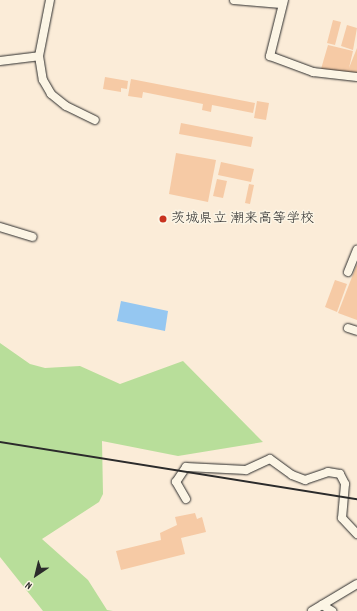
<!DOCTYPE html>
<html>
<head>
<meta charset="utf-8">
<style>
	body { margin:0 }
	#map { position:relative; width:357px; height:611px; overflow:hidden; background:#fbecd8; font-family:Dekko,"Klee One",sans-serif }
	div>[style] { position:absolute }
	.green>* { inset:0; background:#b8de9a }
	.water>* { inset:0; background:#95c7f1 }
	.building>* { inset:0; background:#f6caa5 }
	.roads { filter:drop-shadow(0 0 1px #2b2b2b) drop-shadow(0 0 1px #2b2b2b) }
	.minor>* { height:8px; margin:-4px; padding:0 4px; transform-origin:4px; border-radius:4px; background:#fcf5e5 }
	.rail>* { height:2px; margin:-1px; padding:0 1px; transform-origin:1px; border-radius:1px; background:#2b2b2b }
	.dots>* { width:11px; height:11px; translate:-50% -50%; box-sizing:border-box; border:2px solid #fcf5e5; border-radius:50% }
	span { translate:-50% -50%; white-space:nowrap; text-align:center; line-height:1.15; -webkit-text-stroke:3px #fcf5e5; paint-order:stroke }
	.poi-label { font-size:14px; color:#2b2b2b }
	.left { translate:0 -50%; text-align:left }
	.north { position:absolute; left:16px; top:555px; width:40px; height:40px; -webkit-text-stroke:3px #fcf5e5; paint-order:stroke; rotate:215deg; font-size:11px; font-weight:700; line-height:16px; text-align:center; color:#2b2b2b }
	.north::after { content:''; display:block; margin:auto; width:14px; height:18px; background:#2b2b2b; clip-path:polygon(50% 0,100% 100%,50% 72%,0 100%) }
</style>
</head>
<body>
<div id="map">
	<div class="green">
		<div style="clip-path:polygon(0 343px,30px 364px,45px 368px,80px 366px,120px 384px,183px 361px,263px 442px,178px 456px,102px 441px,103px 494px,99px 502px,42px 539px,88px 580px,107px 610px,113px 611px,43px 611px,0 557px)"></div>
	</div>
	<div class="water">
		<div style="clip-path:polygon(121px 301px,168px 311px,165px 331px,117px 321px)"></div>
	</div>
	<div class="building">
		<div style="clip-path:polygon(333px 20px,341px 22px,335px 45px,327px 43px)"></div>
		<div style="clip-path:polygon(347px 25px,357px 28px,353px 50px,341px 46px)"></div>
		<div style="clip-path:polygon(328px 45px,353px 51px,349px 68px,357px 48px,357px 74px,321px 69px)"></div>
		<div style="clip-path:polygon(105px 77px,128px 81px,127px 89px,121px 88px,121px 92px,103px 89px)"></div>
		<div style="clip-path:polygon(131px 79px,255px 103px,253px 113px,212px 105px,211px 112px,202px 110px,203px 104px,143px 92px,142px 98px,128px 96px)"></div>
		<div style="clip-path:polygon(257px 101px,269px 103px,266px 120px,254px 118px)"></div>
		<div style="clip-path:polygon(181px 123px,253px 137px,251px 147px,179px 134px)"></div>
		<div style="clip-path:polygon(176px 153px,216px 160px,208px 202px,169px 194px)"></div>
		<div style="clip-path:polygon(221px 162px,254px 169px,251px 182px,218px 175px)"></div>
		<div style="clip-path:polygon(217px 179px,227px 181px,223px 198px,213px 196px)"></div>
		<div style="clip-path:polygon(249px 184px,254px 185px,250px 204px,245px 203px)"></div>
		<div style="clip-path:polygon(357px 264px,357px 320px,338px 313px)"></div>
		<div style="clip-path:polygon(335px 280px,347px 284px,337px 312px,325px 307px)"></div>
		<div style="clip-path:polygon(195px 513px,197px 519px,202px 517px,206px 532px,181px 538px,185px 554px,121px 570px,116px 551px,161px 540px,160px 533px,177px 525px,175px 517px)"></div>
	</div>
	<div class="roads">
		<div class="minor">
			<div style="left:50px;top:0;width:57px;rotate:101.1deg"></div>
			<div style="left:39px;top:56px;width:24px;rotate:81deg"></div>
			<div style="left:43px;top:80px;width:16px;rotate:60deg"></div>
			<div style="left:51px;top:94px;width:19px;rotate:39deg"></div>
			<div style="left:66px;top:106px;width:32px;rotate:26deg"></div>
			<div style="left:234px;top:0;width:47px;rotate:4.9deg"></div>
			<div style="left:284px;top:0;width:58px;rotate:104deg"></div>
			<div style="left:270px;top:56px;width:46px;rotate:20.4deg"></div>
			<div style="left:313px;top:72px;width:44px;rotate:6.5deg"></div>
			<div style="left:0;top:61px;width:39px;rotate:-7deg"></div>
			<div style="left:0;top:227px;width:34px;rotate:17deg"></div>
			<div style="left:348px;top:272px;width:24px;rotate:-68deg"></div>
			<div style="left:348px;top:328px;width:9px;rotate:18deg"></div>
			<div style="left:186px;top:499px;width:20px;rotate:-120deg"></div>
			<div style="left:176px;top:482px;width:18px;rotate:-56deg"></div>
			<div style="left:186px;top:467px;width:60px;rotate:2.9deg"></div>
			<div style="left:246px;top:470px;width:26px;rotate:-25deg"></div>
			<div style="left:270px;top:459px;width:27px;rotate:36deg"></div>
			<div style="left:292px;top:475px;width:14px;rotate:21deg"></div>
			<div style="left:305px;top:480px;width:24px;rotate:-19deg"></div>
			<div style="left:328px;top:472px;width:12px;rotate:9deg"></div>
			<div style="left:340px;top:474px;width:11px;rotate:63deg"></div>
			<div style="left:345px;top:484px;width:34px;rotate:95deg"></div>
			<div style="left:342px;top:518px;width:22px;rotate:47deg"></div>
			<div style="left:322px;top:605px;width:12px;rotate:31deg"></div>
			<div style="left:312px;top:611px;width:52px;rotate:-31deg"></div>
		</div>
	</div>
	<div class="rail">
		<div style="left:0;top:442px;width:362px;rotate:9.1deg"></div>
	</div>
	<div class="dots">
		<div style="left:163px;top:219px;background:#c8321e"></div>
	</div>
	<div class="poi-label">
		<span class="left" style="left:171px;top:219px">茨城県立 潮来高等学校</span>
	</div>
	<div class="north">N</div>
</div>
</body>
</html>
